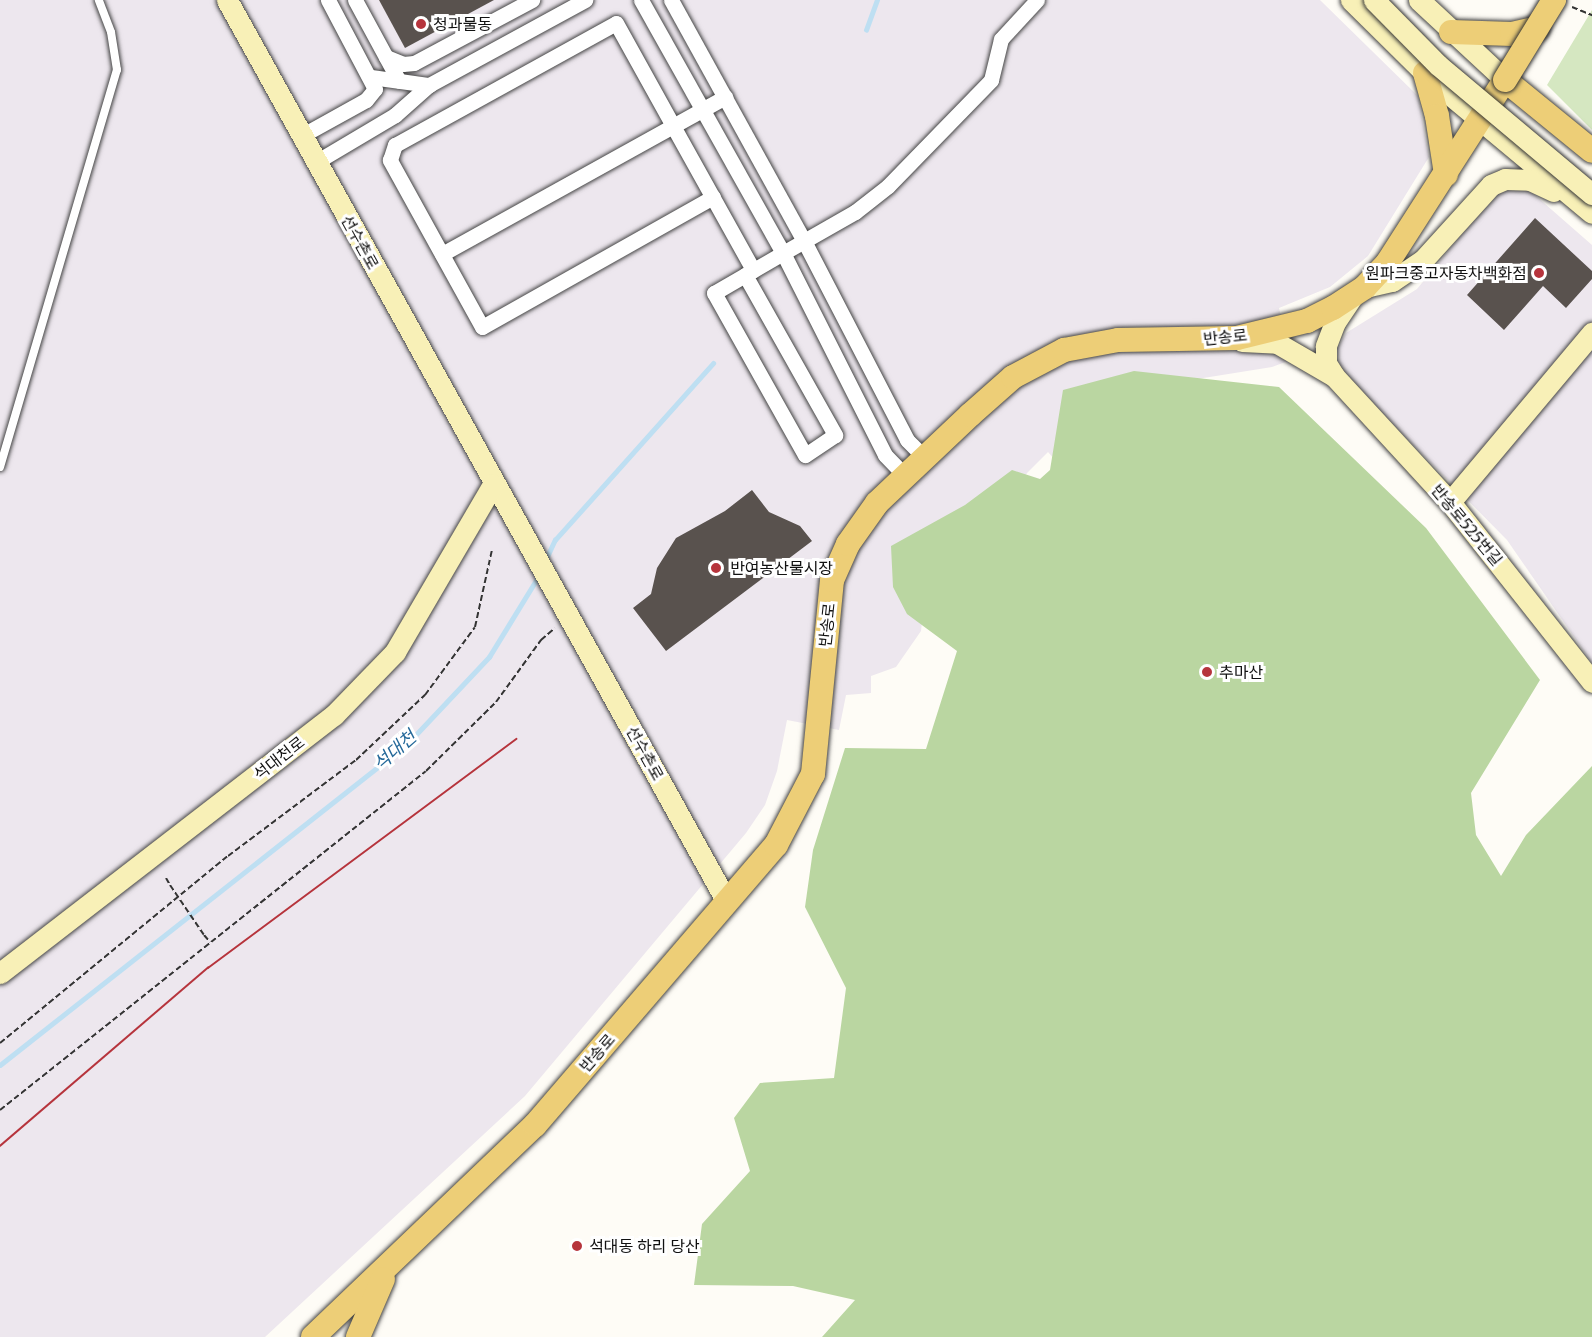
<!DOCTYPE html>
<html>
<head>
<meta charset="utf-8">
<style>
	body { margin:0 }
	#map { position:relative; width:1592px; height:1337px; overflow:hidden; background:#fefcf6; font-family:Merriweather,"Noto Sans KR",serif }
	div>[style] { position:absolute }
	.industrial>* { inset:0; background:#ede7ee }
	.green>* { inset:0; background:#d5e7c1 }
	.forest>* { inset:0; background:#bad6a1 }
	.stream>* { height:4.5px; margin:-2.25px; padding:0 2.25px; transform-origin:2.25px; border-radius:2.25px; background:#bedff2 }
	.building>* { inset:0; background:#59524e }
	.path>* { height:2px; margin-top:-1px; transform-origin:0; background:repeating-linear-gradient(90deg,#333 0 6px,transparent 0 9px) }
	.roads { filter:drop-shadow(0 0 2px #444) drop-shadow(0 0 2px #444) }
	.lane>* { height:8px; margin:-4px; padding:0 4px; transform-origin:4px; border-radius:4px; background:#fff }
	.street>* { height:15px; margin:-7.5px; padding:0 7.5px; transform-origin:7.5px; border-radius:7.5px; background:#fff }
	.secondary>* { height:21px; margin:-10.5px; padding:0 10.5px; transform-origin:10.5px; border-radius:10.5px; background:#f8f0b7 }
	.primary>* { height:24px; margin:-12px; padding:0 12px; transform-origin:12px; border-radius:12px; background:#edce77 }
	.tram>* { height:1.5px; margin:-0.75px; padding:0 0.75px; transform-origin:0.75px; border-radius:0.75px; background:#b6343c }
	.path-bridge>* { height:2px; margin-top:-1px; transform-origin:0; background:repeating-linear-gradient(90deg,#333 0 6px,transparent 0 9px) }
	.bridges { filter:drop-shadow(0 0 2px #333) drop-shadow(0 0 2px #333) }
	.secondary-bridge>* { height:21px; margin:-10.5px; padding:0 10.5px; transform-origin:10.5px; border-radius:10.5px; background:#f8f0b7 }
	.primary-bridge>* { height:24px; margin:-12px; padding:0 12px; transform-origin:12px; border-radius:12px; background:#edce77 }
	.dots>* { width:16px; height:16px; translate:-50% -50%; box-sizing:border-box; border:3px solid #fff; border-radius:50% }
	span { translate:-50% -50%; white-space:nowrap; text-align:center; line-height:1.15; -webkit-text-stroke:6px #fff; paint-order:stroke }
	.poi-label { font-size:16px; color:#111 }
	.left { translate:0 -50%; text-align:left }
	.right { translate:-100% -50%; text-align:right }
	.street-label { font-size:16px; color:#111 }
	.water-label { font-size:18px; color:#236899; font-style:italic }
</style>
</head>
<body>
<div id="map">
	<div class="industrial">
		<div style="clip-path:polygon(0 0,1320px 0,1418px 96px,1429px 157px,1368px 256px,1330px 287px,1279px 308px,1291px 360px,1272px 367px,1166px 384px,1055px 460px,1048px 452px,1027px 473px,1014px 498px,922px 622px,921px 631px,896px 667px,871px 676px,871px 693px,846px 695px,839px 730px,787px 720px,777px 771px,765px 805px,746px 833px,525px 1096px,265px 1337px,0 1337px)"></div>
		<div style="clip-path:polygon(1508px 186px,1528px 189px,1592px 245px,1592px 663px,1507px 540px,1354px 385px,1341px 370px,1337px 349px,1346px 333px,1417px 289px,1496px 193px)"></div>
	</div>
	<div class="green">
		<div style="clip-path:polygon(1592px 10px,1592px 130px,1547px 85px)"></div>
	</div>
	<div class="forest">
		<div style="clip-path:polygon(1134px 371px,1279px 387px,1426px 528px,1540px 680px,1471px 793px,1476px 835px,1501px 876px,1526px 835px,1592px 766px,1592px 1337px,822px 1337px,855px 1300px,793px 1286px,694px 1285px,702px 1224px,750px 1171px,734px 1118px,760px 1083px,834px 1078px,846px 988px,805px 907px,813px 850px,845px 748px,926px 749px,957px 651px,907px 614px,893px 587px,891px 546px,965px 505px,1012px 470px,1040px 479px,1050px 470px,1063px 390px)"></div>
	</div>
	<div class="stream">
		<div style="left:866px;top:30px;width:32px;rotate:-70deg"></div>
		<div style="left:545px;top:561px;width:23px;rotate:-65deg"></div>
		<div style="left:555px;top:540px;width:237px;rotate:-48.2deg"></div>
		<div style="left:0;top:1065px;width:518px;rotate:-38.26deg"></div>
		<div style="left:407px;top:744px;width:120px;rotate:-46.7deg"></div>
		<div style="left:489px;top:657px;width:94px;rotate:-58.5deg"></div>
	</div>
	<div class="building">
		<div style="clip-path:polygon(379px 0,494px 0,405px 48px)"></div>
		<div style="clip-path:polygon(1535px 218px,1592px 271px,1592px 279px,1566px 308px,1543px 286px,1504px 330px,1467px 295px)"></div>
		<div style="clip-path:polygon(752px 490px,769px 512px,800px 526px,812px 541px,666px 651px,633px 608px,651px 594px,657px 568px,676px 538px,725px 511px)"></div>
	</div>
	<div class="path">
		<div style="left:1572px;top:7px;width:22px;rotate:22deg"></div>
		<div style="left:166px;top:878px;width:8px;rotate:60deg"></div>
		<div style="left:204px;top:935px;width:9px;rotate:49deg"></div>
		<div style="left:0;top:1043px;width:295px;rotate:-39.4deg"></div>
		<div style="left:228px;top:856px;width:160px;rotate:-36.9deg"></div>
		<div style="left:356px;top:760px;width:95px;rotate:-43.3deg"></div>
		<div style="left:425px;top:695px;width:84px;rotate:-53.7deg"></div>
		<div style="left:475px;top:627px;width:79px;rotate:-77.6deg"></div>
		<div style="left:0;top:1110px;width:544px;rotate:-38.51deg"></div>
		<div style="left:426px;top:771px;width:98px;rotate:-44.6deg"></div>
		<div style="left:496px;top:702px;width:77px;rotate:-54deg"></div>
		<div style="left:541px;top:640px;width:18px;rotate:-41deg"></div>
	</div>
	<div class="roads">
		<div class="lane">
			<div style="left:0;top:467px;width:414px;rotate:-73.6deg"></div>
			<div style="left:117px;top:70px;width:38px;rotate:-99deg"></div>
			<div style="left:111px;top:32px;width:34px;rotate:-111deg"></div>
		</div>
		<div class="street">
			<div style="left:355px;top:0;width:92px;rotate:61.5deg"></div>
			<div style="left:641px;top:0;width:290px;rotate:60.7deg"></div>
			<div style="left:783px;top:253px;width:226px;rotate:63.2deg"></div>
			<div style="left:885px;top:455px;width:30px;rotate:46deg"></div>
			<div style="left:671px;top:0;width:275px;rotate:61.1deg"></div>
			<div style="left:804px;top:241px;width:224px;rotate:62.6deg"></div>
			<div style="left:907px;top:440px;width:25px;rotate:45deg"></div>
			<div style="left:386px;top:57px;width:18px;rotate:22deg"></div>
			<div style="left:403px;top:64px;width:11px;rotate:-5deg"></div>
			<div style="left:414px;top:63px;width:134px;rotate:-28.1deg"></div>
			<div style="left:371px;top:77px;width:59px;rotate:7.9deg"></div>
			<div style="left:301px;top:136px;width:74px;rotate:-29deg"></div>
			<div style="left:366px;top:100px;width:14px;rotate:-51deg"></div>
			<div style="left:375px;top:89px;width:101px;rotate:-117.8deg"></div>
			<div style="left:316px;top:162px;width:92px;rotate:-30.7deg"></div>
			<div style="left:395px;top:115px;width:45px;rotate:-41.4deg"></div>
			<div style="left:429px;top:85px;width:178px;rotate:-28.6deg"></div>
			<div style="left:713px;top:197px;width:265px;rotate:150.6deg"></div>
			<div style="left:482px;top:327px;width:191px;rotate:-118.9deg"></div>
			<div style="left:390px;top:160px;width:16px;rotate:-72deg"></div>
			<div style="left:395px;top:145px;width:252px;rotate:-28.9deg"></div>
			<div style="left:616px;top:23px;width:118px;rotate:61deg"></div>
			<div style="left:673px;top:126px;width:165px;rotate:60.9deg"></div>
			<div style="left:442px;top:254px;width:324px;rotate:-29deg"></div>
			<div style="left:745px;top:275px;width:184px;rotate:60.6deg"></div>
			<div style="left:835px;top:435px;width:36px;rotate:146deg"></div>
			<div style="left:805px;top:455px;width:186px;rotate:-119.3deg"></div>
			<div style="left:714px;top:293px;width:80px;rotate:-30.1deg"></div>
			<div style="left:783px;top:253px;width:83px;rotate:-29.7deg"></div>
			<div style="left:855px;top:212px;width:42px;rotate:-38.2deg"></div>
			<div style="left:888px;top:186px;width:148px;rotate:-45.8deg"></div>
			<div style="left:991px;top:80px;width:42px;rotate:-76.3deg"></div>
			<div style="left:1001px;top:39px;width:53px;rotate:-47.3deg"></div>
		</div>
		<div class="secondary">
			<div style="left:227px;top:0;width:1031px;rotate:61deg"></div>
			<div style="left:1351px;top:0;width:112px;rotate:44.6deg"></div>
			<div style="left:1431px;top:79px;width:209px;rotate:39.8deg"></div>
			<div style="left:1419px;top:0;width:117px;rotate:42.9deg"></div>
			<div style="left:1365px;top:287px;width:28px;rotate:-13deg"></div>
			<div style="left:1392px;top:281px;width:37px;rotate:-34deg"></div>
			<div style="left:1423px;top:260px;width:101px;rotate:-47.8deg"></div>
			<div style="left:1491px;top:185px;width:15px;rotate:-23deg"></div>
			<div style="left:1505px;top:179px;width:25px;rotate:2deg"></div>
			<div style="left:1530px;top:180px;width:26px;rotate:25deg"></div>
			<div style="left:1352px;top:297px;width:30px;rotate:124deg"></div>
			<div style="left:1335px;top:322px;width:26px;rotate:111deg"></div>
			<div style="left:1326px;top:346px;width:17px;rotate:90deg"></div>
			<div style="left:1326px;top:363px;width:15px;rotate:58deg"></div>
			<div style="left:1334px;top:376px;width:171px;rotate:47.4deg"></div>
			<div style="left:1450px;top:502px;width:229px;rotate:51.7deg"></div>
			<div style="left:1242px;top:341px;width:35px;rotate:3deg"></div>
			<div style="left:1277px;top:343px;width:66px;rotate:30.1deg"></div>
			<div style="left:1450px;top:502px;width:221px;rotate:-50deg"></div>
			<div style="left:0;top:973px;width:422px;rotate:-37.7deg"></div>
			<div style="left:334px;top:715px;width:88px;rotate:-45.9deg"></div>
			<div style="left:395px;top:652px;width:194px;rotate:-59.7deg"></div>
		</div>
		<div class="primary">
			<div style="left:1451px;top:32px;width:61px;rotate:1.9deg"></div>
			<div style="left:1512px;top:34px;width:26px;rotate:-13deg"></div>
			<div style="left:1425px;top:73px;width:45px;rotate:74.4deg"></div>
			<div style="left:1437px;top:116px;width:59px;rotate:81.2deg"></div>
			<div style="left:313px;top:1337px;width:307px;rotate:-43.7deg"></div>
			<div style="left:535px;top:1125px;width:369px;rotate:-49.3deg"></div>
			<div style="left:776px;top:845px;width:80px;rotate:-62.5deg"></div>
			<div style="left:813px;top:774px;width:195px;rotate:-84.4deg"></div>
			<div style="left:832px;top:580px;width:39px;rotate:-66deg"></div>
			<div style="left:848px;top:544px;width:50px;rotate:-54.7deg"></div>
			<div style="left:877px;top:503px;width:128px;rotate:-43.4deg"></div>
			<div style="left:970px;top:415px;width:57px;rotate:-41.5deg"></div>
			<div style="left:1013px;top:377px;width:58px;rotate:-27.9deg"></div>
			<div style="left:1064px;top:350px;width:55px;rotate:-10.5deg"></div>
			<div style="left:1118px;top:340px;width:119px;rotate:-1deg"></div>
			<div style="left:1237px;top:338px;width:72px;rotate:-13.7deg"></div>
			<div style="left:1307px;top:321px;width:29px;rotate:-27deg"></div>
			<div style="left:1333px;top:308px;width:38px;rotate:-33deg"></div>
			<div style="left:1365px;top:287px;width:34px;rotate:-47deg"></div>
			<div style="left:1388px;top:262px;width:216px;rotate:-57.3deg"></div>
			<div style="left:1505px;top:80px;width:112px;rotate:39.2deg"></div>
			<div style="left:358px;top:1337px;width:63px;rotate:-66.7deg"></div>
		</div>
	</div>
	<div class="tram">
		<div style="left:0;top:1146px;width:274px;rotate:-40.6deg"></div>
		<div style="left:208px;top:968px;width:384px;rotate:-36.6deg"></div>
	</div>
	<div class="path-bridge">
		<div style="left:170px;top:885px;width:60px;rotate:55.8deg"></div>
	</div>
	<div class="bridges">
		<div class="secondary-bridge">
			<div style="left:1374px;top:0;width:91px;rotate:45.4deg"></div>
			<div style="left:1438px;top:65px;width:201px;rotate:40deg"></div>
		</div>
		<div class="primary-bridge">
			<div style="left:1505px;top:80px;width:94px;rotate:-58.5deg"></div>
		</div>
	</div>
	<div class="dots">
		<div style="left:421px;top:24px;background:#b6343c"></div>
		<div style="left:1539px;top:273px;background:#b6343c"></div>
		<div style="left:716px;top:568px;background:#b6343c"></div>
		<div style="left:1207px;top:672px;background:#b6343c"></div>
		<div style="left:577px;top:1246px;background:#b6343c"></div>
	</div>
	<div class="poi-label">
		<span class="left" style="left:433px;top:24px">청과물동</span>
		<span class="right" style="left:1527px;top:273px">원파크중고자동차백화점</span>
		<span class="left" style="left:730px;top:568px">반여농산물시장</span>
		<span class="left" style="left:1219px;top:672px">추마산</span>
		<span class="left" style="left:589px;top:1246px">석대동 하리 당산</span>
	</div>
	<div class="street-label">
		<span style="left:360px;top:242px;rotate:61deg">선수촌로</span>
		<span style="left:1225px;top:337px;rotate:-6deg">반송로</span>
		<span style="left:1467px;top:525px;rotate:50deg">반송로525번길</span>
		<span style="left:827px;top:625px;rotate:-84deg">반송로</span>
		<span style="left:645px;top:753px;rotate:61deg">선수촌로</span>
		<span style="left:279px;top:758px;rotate:-38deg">석대천로</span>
		<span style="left:597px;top:1053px;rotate:-49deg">반송로</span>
	</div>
	<div class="water-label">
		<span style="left:395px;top:751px;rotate:-41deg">석대천</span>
	</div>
</div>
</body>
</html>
